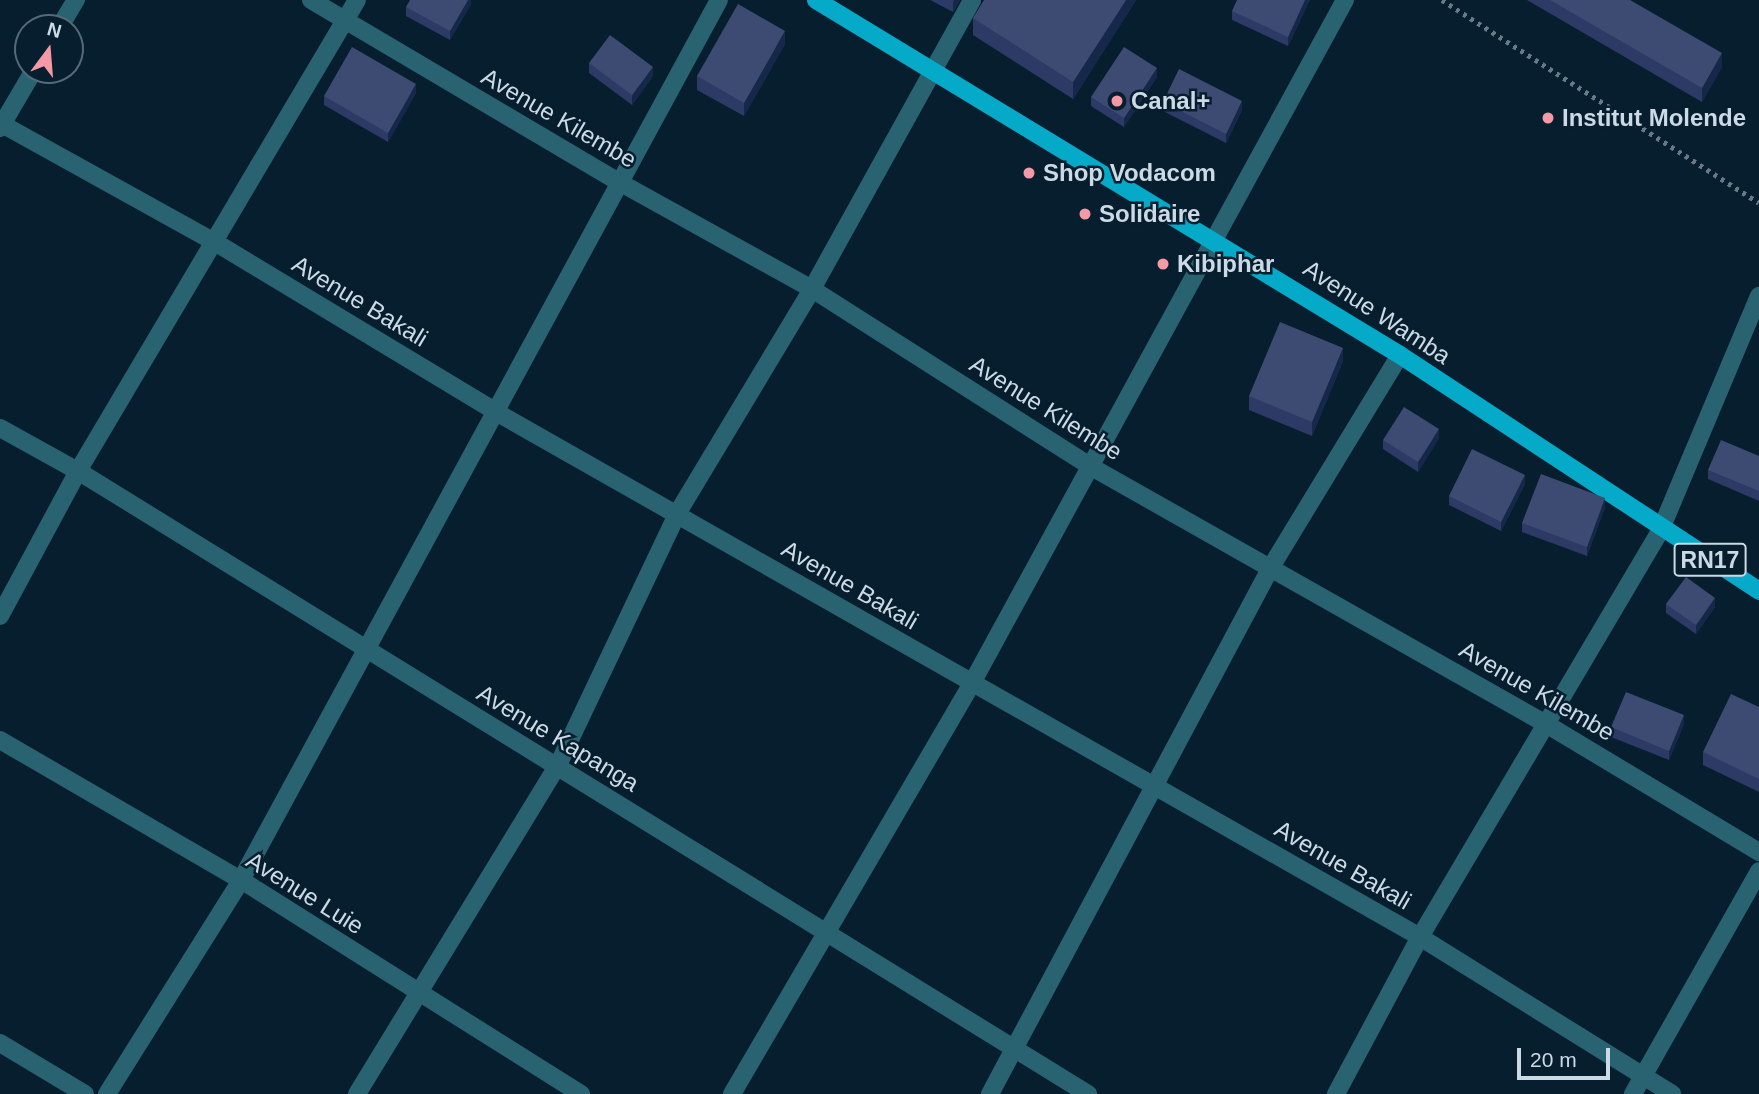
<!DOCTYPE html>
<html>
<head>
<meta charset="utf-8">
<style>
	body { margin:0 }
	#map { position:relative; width:1759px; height:1094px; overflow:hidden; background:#071e2e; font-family:Arial,sans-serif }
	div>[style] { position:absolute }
	.path>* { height:4.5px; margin-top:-2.25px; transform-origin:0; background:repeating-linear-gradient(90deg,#687a88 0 3.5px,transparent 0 8.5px) }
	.minor>* { height:18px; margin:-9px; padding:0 9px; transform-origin:9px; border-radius:9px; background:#296371 }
	.major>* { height:18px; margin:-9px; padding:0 9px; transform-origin:9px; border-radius:9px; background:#05aac9 }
	.wall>* { inset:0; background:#2c3a65 }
	.shaded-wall>* { inset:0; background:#162849 }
	.building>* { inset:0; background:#3d4b73 }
	.dots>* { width:19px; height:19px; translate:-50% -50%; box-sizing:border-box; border:4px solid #071e2e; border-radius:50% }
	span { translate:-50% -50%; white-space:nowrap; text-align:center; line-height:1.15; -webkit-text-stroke:5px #071e2e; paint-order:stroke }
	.shield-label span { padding:2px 5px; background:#071e2e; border:2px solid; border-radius:5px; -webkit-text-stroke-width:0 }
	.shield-label { font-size:23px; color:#ccdae6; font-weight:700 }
	.poi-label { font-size:24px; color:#ccdae6; font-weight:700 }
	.left { translate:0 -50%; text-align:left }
	.street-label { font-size:24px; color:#ccdae6 }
	.north { position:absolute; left:14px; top:14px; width:70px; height:70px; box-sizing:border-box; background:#071e2e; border:2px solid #566978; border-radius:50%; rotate:16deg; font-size:19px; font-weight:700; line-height:28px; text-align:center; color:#ccdae6 }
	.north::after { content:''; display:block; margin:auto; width:24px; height:32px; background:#f49aa6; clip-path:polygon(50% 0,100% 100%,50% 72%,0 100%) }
	.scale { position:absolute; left:1517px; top:1048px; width:93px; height:32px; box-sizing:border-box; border:4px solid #ccdae6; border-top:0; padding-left:9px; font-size:21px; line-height:24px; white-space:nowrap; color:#ccdae6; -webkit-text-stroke:5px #071e2e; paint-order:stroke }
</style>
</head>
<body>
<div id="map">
	<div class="path">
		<div style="left:1442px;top:0;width:376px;rotate:32.6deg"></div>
	</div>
	<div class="minor">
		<div style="left:311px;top:0;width:358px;rotate:30.6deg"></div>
		<div style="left:619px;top:182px;width:221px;rotate:29deg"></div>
		<div style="left:812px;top:289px;width:327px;rotate:32.5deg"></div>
		<div style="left:1088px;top:465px;width:526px;rotate:29.49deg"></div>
		<div style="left:1546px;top:724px;width:249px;rotate:31deg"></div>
		<div style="left:59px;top:28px;width:33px;rotate:-59deg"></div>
		<div style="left:0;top:123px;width:244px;rotate:29deg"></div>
		<div style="left:213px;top:241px;width:331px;rotate:31.1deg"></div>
		<div style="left:496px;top:412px;width:1063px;rotate:29.6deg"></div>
		<div style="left:1420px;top:937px;width:297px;rotate:31.9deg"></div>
		<div style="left:0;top:128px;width:67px;rotate:-59.6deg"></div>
		<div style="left:0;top:428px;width:89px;rotate:28.9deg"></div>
		<div style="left:78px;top:471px;width:1187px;rotate:31.67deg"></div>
		<div style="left:0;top:616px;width:165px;rotate:-61.7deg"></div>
		<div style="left:78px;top:471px;width:547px;rotate:-59.36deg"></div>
		<div style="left:0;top:740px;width:279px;rotate:30.2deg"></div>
		<div style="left:241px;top:880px;width:402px;rotate:32.2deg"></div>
		<div style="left:0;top:1043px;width:99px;rotate:31deg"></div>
		<div style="left:107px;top:1094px;width:252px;rotate:-57.9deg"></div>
		<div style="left:241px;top:880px;width:1001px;rotate:-61.49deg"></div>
		<div style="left:357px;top:1094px;width:386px;rotate:-58.6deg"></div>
		<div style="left:558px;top:765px;width:278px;rotate:-64.6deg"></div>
		<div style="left:677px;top:514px;width:262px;rotate:-59deg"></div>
		<div style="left:812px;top:289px;width:330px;rotate:-61deg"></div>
		<div style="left:732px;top:1094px;width:476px;rotate:-59.7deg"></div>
		<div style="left:972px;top:683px;width:778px;rotate:-61.36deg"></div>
		<div style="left:990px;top:1094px;width:597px;rotate:-61.93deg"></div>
		<div style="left:1271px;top:567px;width:248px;rotate:-58.7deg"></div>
		<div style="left:1336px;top:1094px;width:178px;rotate:-61.9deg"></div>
		<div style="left:1420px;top:937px;width:474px;rotate:-59.4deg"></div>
		<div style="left:1661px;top:529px;width:253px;rotate:-67.2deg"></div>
		<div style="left:1633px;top:1094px;width:256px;rotate:-60.5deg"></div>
	</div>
	<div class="major">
		<div style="left:816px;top:0;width:683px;rotate:31.29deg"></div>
		<div style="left:1400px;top:355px;width:430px;rotate:33.3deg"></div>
	</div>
	<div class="wall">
		<div style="clip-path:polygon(471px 0,471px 4px,450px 40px,406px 16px,406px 7px)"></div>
		<div style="clip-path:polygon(930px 0,960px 0,953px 12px)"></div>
		<div style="clip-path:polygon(1136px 0,1073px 99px,973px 35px,973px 18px)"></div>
		<div style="clip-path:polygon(1310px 0,1288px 46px,1232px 20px,1232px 11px)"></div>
		<div style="clip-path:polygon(1527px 0,1630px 0,1722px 67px,1702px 102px)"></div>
		<div style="clip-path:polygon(785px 44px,744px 116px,697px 90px,697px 76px)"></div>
		<div style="clip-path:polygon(589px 63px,653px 76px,632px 105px,589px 73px)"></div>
		<div style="clip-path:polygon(1157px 77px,1124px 127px,1091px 106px,1091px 97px)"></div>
		<div style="clip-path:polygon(416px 93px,388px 142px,324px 105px,324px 96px)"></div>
		<div style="clip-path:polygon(1163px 102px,1242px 110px,1226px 143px,1163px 111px)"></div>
		<div style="clip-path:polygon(1343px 361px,1312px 436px,1249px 410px,1249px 396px)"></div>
		<div style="clip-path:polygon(1439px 438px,1418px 472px,1383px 449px,1383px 440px)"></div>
		<div style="clip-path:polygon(1759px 456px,1759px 501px,1708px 479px,1708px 470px)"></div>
		<div style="clip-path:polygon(1525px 484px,1501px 531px,1449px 505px,1449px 496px)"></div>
		<div style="clip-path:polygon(1605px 507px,1587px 556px,1522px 532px,1522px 523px)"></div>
		<div style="clip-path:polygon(1666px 604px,1715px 607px,1696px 634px,1666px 613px)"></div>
		<div style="clip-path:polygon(1759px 707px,1759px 792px,1703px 765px,1703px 752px)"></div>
		<div style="clip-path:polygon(1684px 724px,1669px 760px,1611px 737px,1611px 727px)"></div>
	</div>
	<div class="shaded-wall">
		<div style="clip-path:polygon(468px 0,471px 0,471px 4px,450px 40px,450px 31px)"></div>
		<div style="clip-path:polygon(954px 0,960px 0,953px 12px,953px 3px)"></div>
		<div style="clip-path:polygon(1126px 0,1136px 0,1073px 99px,1073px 82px)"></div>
		<div style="clip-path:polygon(1305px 0,1310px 0,1288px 46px,1288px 37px)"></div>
		<div style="clip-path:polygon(785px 31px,785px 44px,744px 116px,744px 103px)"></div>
		<div style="clip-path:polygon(1722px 53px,1722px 67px,1702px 102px,1702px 88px)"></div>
		<div style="clip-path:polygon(653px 67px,653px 76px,632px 105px,632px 95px)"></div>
		<div style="clip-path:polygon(1157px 68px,1157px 77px,1124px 127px,1124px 118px)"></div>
		<div style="clip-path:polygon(416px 84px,416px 93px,388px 142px,388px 133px)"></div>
		<div style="clip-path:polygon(1242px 101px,1242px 110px,1226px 143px,1226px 134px)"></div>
		<div style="clip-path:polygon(1343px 348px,1343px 361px,1312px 436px,1312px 422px)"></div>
		<div style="clip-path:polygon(1439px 429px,1439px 438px,1418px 472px,1418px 462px)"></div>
		<div style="clip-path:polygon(1525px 475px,1525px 484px,1501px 531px,1501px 522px)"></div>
		<div style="clip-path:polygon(1605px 498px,1605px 507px,1587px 556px,1587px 547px)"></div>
		<div style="clip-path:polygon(1715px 598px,1715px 607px,1696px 634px,1696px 625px)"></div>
		<div style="clip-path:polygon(1684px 715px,1684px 724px,1669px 760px,1669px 751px)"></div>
	</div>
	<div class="building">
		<div style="clip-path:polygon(410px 0,468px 0,450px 31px,406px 7px)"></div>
		<div style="clip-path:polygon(984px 0,1126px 0,1073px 82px,973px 18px)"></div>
		<div style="clip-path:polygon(1237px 0,1305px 0,1288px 37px,1232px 11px)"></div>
		<div style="clip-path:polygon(1550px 0,1630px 0,1722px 53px,1702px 88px)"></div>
		<div style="clip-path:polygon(738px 4px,785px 31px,744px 103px,697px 76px)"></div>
		<div style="clip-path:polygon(610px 35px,653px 67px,632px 95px,589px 63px)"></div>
		<div style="clip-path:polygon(352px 47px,416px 84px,388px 133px,324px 96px)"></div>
		<div style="clip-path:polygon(1124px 47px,1157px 68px,1124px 118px,1091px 97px)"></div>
		<div style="clip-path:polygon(1179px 69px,1242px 101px,1226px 134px,1163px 102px)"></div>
		<div style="clip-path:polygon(1280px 322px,1343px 348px,1312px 422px,1249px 396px)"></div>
		<div style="clip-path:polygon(1404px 407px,1439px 429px,1418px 462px,1383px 440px)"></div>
		<div style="clip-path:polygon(1721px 440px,1759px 456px,1759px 491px,1708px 470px)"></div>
		<div style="clip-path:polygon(1472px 449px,1525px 475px,1501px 522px,1449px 496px)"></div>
		<div style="clip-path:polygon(1541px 474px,1605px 498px,1587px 547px,1522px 523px)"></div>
		<div style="clip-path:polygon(1686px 577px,1715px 598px,1696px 625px,1666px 604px)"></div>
		<div style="clip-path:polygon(1626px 692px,1684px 715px,1669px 751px,1611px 727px)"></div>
		<div style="clip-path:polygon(1731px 694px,1759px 707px,1759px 779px,1703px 752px)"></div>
	</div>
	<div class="dots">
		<div style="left:1117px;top:101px;background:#f49aa6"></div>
		<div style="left:1548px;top:118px;background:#f49aa6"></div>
		<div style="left:1029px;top:173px;background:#f49aa6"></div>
		<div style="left:1085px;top:214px;background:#f49aa6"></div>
		<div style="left:1163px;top:264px;background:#f49aa6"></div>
	</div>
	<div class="shield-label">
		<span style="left:1710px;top:560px">RN17</span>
	</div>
	<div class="poi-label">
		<span class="left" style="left:1131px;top:101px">Canal+</span>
		<span class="left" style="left:1562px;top:118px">Institut Molende</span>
		<span class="left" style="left:1043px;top:173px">Shop Vodacom</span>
		<span class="left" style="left:1099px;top:214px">Solidaire</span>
		<span class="left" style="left:1177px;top:264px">Kibiphar</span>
	</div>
	<div class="street-label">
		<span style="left:559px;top:118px;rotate:30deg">Avenue Kilembe</span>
		<span style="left:360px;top:301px;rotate:31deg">Avenue Bakali</span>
		<span style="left:1377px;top:312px;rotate:33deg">Avenue Wamba</span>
		<span style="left:1046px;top:408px;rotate:32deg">Avenue Kilembe</span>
		<span style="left:850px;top:585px;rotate:30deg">Avenue Bakali</span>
		<span style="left:1537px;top:691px;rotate:30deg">Avenue Kilembe</span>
		<span style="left:558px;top:738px;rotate:31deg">Avenue Kapanga</span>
		<span style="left:1343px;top:865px;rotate:30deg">Avenue Bakali</span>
		<span style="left:305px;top:893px;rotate:32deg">Avenue Luie</span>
	</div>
	<div class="north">N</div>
	<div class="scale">20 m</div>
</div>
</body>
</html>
